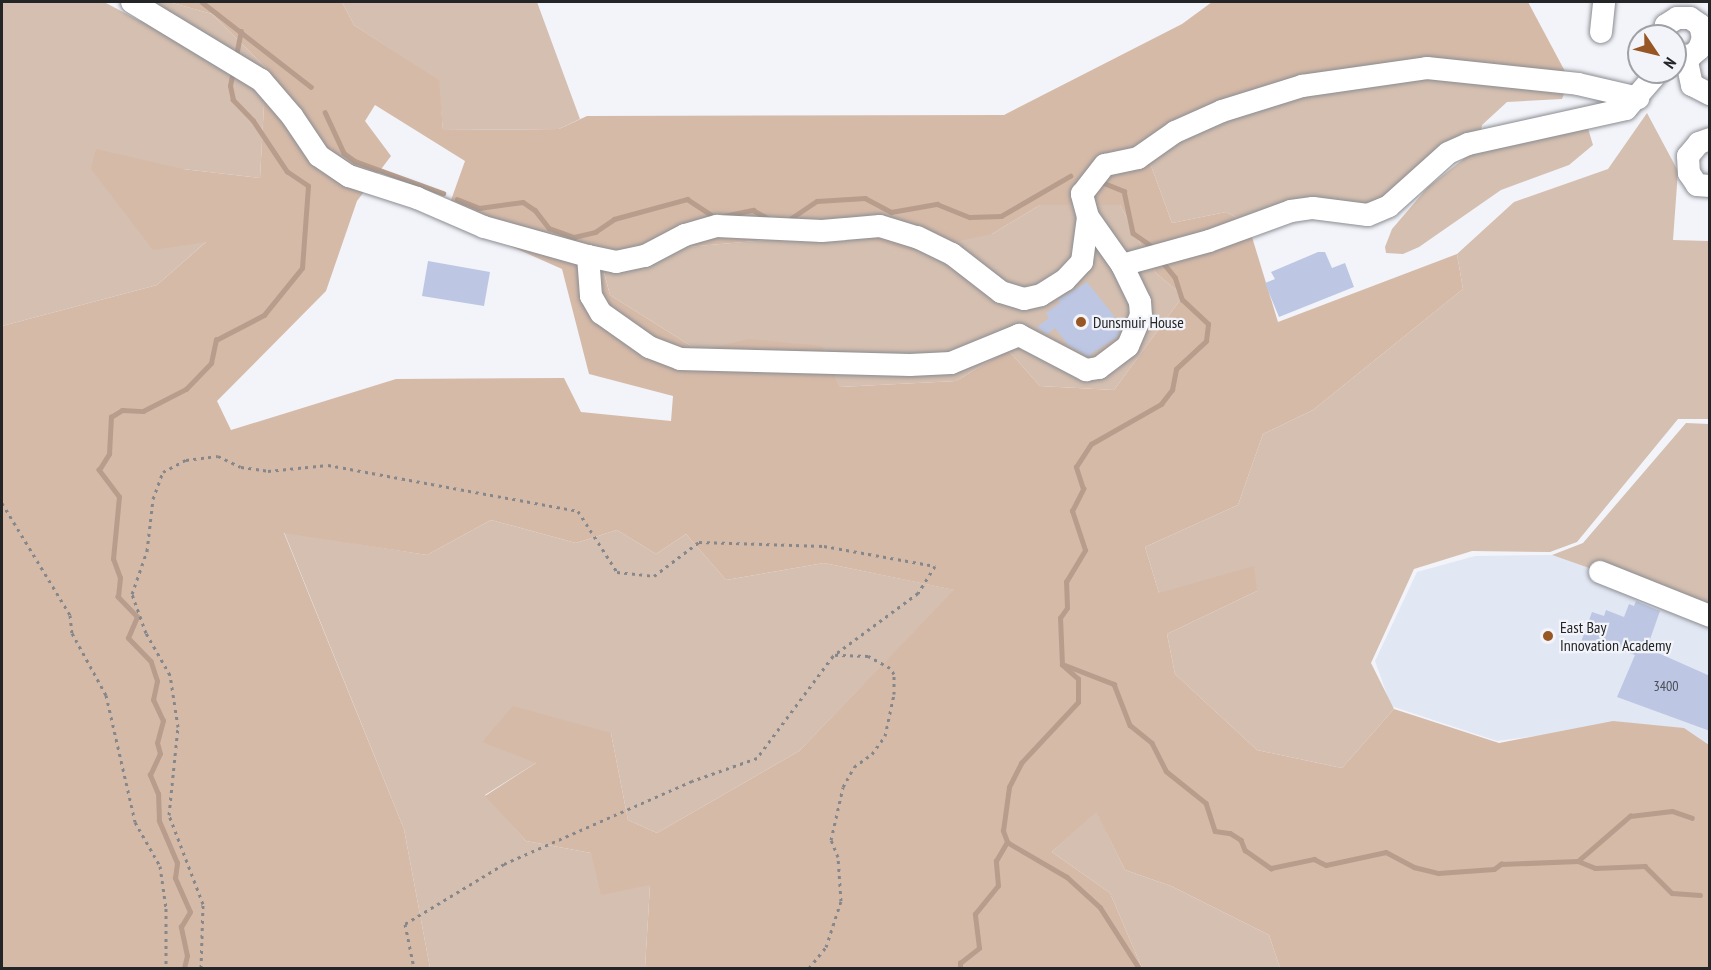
<!DOCTYPE html>
<html>
<head>
<meta charset="utf-8">
<style>
	body { margin:0 }
	#map { position:relative; width:1711px; height:970px; overflow:hidden; background:#f2f4fa; font-family:"PT Sans Narrow",sans-serif }
	div>[style] { position:absolute }
	.built>* { inset:0; background:#e2e7f4 }
	.green>* { inset:0; background:#d5bfb0 }
	.forest>* { inset:0; background:#d6baa8 }
	.stream>* { height:4.5px; margin:-2.25px; padding:0 2.25px; transform-origin:2.25px; border-radius:2.25px; background:#b89d8c }
	.building>* { inset:0; background:#bdc7e3 }
	.path>* { height:3px; margin-top:-1.5px; transform-origin:0; background:repeating-linear-gradient(90deg,#86878b 0 3px,transparent 0 7.5px) }
	.roads { filter:drop-shadow(0 0 2px #8a8c91) drop-shadow(0 0 2px #8a8c91) }
	.minor>* { height:22px; margin:-11px; padding:0 11px; transform-origin:11px; border-radius:11px; background:#fff }
	.dots>* { width:16px; height:16px; translate:-50% -50%; box-sizing:border-box; border:3px solid #f2f4fa; border-radius:50% }
	span { translate:-50% -50%; white-space:nowrap; text-align:center; line-height:1.15; -webkit-text-stroke:4.5px #f2f4fa; paint-order:stroke }
	.number-label { font-size:14px; color:#4a4e56 }
	.number-label span { -webkit-text-stroke-width:0 }
	.poi-label { font-size:16px; color:#242527 }
	.left { translate:0 -50%; text-align:left }
	.frame { position:absolute; inset:0; border:3px solid #242527; pointer-events:none }
	.north { position:absolute; left:1627px; top:24px; width:60px; height:60px; box-sizing:border-box; background:#f2f4fa; border:2px solid #a0a1a6; border-radius:50%; rotate:125deg; font-size:16px; font-weight:700; line-height:24px; text-align:center; color:#242527 }
	.north::after { content:''; display:block; margin:auto; width:21px; height:27px; background:#975623; clip-path:polygon(50% 0,100% 100%,50% 72%,0 100%) }
</style>
</head>
<body>
<div id="map">
	<div class="built">
		<div style="clip-path:polygon(1552px 555px,1709px 610px,1709px 758px,1592px 729px,1497px 741px,1391px 706px,1375px 661px,1417px 572px,1475px 556px)"></div>
	</div>
	<div class="green">
		<div style="clip-path:polygon(2px 2px,104px 2px,140px 21px,153px 2px,169px 2px,212px 14px,266px 68px,260px 178px,183px 169px,207px 241px,157px 285px,2px 326px)"></div>
		<div style="clip-path:polygon(342px 2px,537px 2px,580px 119px,559px 129px,443px 130px,438px 80px,354px 25px)"></div>
		<div style="clip-path:polygon(1417px 78px,1565px 91px,1562px 99px,1507px 102px,1482px 125px,1480px 136px,1373px 209px,1243px 221px,1226px 212px,1172px 223px,1150px 163px,1163px 149px,1271px 101px)"></div>
		<div style="clip-path:polygon(1647px 113px,1678px 171px,1673px 240px,1709px 241px,1709px 419px,1678px 419px,1577px 542px,1550px 552px,1472px 551px,1414px 569px,1371px 663px,1394px 709px,1342px 768px,1257px 750px,1175px 674px,1167px 634px,1257px 591px,1159px 593px,1145px 547px,1238px 505px,1263px 434px,1313px 410px,1463px 289px,1457px 254px,1514px 202px,1608px 169px)"></div>
		<div style="clip-path:polygon(1587px 125px,1593px 145px,1569px 165px,1501px 190px,1419px 247px,1403px 254px,1386px 253px,1385px 247px,1392px 229px,1428px 187px,1475px 150px)"></div>
		<div style="clip-path:polygon(1040px 205px,1120px 205px,1156px 273px,1183px 296px,1114px 390px,1040px 386px,1008px 350px,956px 381px,839px 387px,699px 351px,610px 295px,604px 272px,686px 247px,846px 233px,992px 234px)"></div>
		<div style="clip-path:polygon(1686px 423px,1709px 424px,1709px 610px,1552px 555px,1583px 543px)"></div>
		<div style="clip-path:polygon(491px 520px,576px 543px,617px 530px,656px 554px,686px 534px,726px 580px,824px 563px,955px 590px,799px 751px,657px 833px,628px 820px,611px 733px,536px 763px,485px 795px,526px 841px,591px 853px,650px 885px,645px 968px,430px 968px,404px 829px,284px 532px,427px 555px)"></div>
		<div style="clip-path:polygon(1096px 811px,1125px 870px,1171px 886px,1269px 935px,1280px 968px,1142px 968px,1110px 893px,1052px 852px)"></div>
	</div>
	<div class="forest">
		<div style="clip-path:polygon(evenodd,169px 2px,342px 2px,354px 25px,439px 80px,443px 130px,559px 129px,587px 116px,1004px 115px,1182px 24px,1212px 2px,1528px 2px,1568px 77px,1439px 58px,1270px 85px,1163px 149px,1150px 163px,1172px 223px,1226px 212px,1243px 221px,1252px 237px,1278px 322px,1457px 254px,1463px 289px,1313px 410px,1263px 434px,1238px 505px,1145px 547px,1159px 593px,1254px 566px,1257px 591px,1167px 634px,1175px 674px,1257px 750px,1342px 768px,1394px 709px,1499px 743px,1613px 721px,1684px 728px,1709px 745px,1709px 968px,1280px 968px,1269px 935px,1171px 886px,1125px 870px,1096px 812px,1052px 852px,1110px 893px,1142px 968px,645px 968px,650px 885px,601px 895px,591px 853px,526px 841px,485px 796px,536px 763px,482px 742px,513px 706px,611px 733px,628px 820px,657px 833px,799px 751px,954px 590px,824px 563px,726px 580px,686px 534px,656px 554px,617px 530px,576px 543px,491px 520px,427px 555px,284px 533px,404px 829px,430px 968px,2px 968px,2px 326px,157px 285px,206px 242px,153px 250px,91px 169px,96px 149px,183px 169px,260px 178px,266px 68px,212px 14px,169px 2px,375px 105px,465px 161px,445px 217px,562px 269px,589px 374px,673px 396px,671px 421px,581px 412px,564px 378px,396px 379px,231px 430px,217px 401px,326px 291px,357px 201px,391px 156px,365px 121px,375px 105px,169px 2px,1040px 205px,1120px 205px,1156px 273px,1183px 296px,1114px 390px,1040px 386px,1008px 350px,956px 381px,839px 387px,822px 346px,749px 339px,699px 351px,610px 295px,604px 273px,686px 247px,845px 233px,912px 251px,992px 234px,1040px 205px)"></div>
	</div>
	<div class="stream">
		<div style="left:202px;top:2px;width:138px;rotate:37.9deg"></div>
		<div style="left:236px;top:56px;width:25px;rotate:-79deg"></div>
		<div style="left:325px;top:112px;width:45px;rotate:65.1deg"></div>
		<div style="left:344px;top:153px;width:14px;rotate:36deg"></div>
		<div style="left:355px;top:161px;width:94px;rotate:20deg"></div>
		<div style="left:1104px;top:183px;width:22px;rotate:22deg"></div>
		<div style="left:1124px;top:191px;width:43px;rotate:77.9deg"></div>
		<div style="left:1133px;top:233px;width:21px;rotate:35deg"></div>
		<div style="left:457px;top:199px;width:24px;rotate:22deg"></div>
		<div style="left:479px;top:208px;width:44px;rotate:-7.8deg"></div>
		<div style="left:523px;top:202px;width:14px;rotate:34deg"></div>
		<div style="left:535px;top:210px;width:23px;rotate:52deg"></div>
		<div style="left:549px;top:228px;width:27px;rotate:20deg"></div>
		<div style="left:574px;top:237px;width:22px;rotate:-13deg"></div>
		<div style="left:595px;top:232px;width:23px;rotate:-34deg"></div>
		<div style="left:614px;top:219px;width:76px;rotate:-15.3deg"></div>
		<div style="left:687px;top:199px;width:35px;rotate:33deg"></div>
		<div style="left:724px;top:216px;width:30px;rotate:-12deg"></div>
		<div style="left:753px;top:210px;width:18px;rotate:29deg"></div>
		<div style="left:790px;top:219px;width:32px;rotate:-34deg"></div>
		<div style="left:817px;top:201px;width:48px;rotate:-3.6deg"></div>
		<div style="left:865px;top:198px;width:30px;rotate:28deg"></div>
		<div style="left:891px;top:212px;width:47px;rotate:-9.9deg"></div>
		<div style="left:937px;top:204px;width:35px;rotate:22deg"></div>
		<div style="left:970px;top:217px;width:31px;rotate:-2deg"></div>
		<div style="left:1001px;top:216px;width:80px;rotate:-30.1deg"></div>
		<div style="left:1065px;top:665px;width:53px;rotate:21.2deg"></div>
		<div style="left:1114px;top:684px;width:44px;rotate:68.7deg"></div>
		<div style="left:1130px;top:725px;width:28px;rotate:39deg"></div>
		<div style="left:1152px;top:743px;width:31px;rotate:63deg"></div>
		<div style="left:1166px;top:771px;width:51px;rotate:38.7deg"></div>
		<div style="left:1206px;top:803px;width:29px;rotate:72deg"></div>
		<div style="left:1215px;top:831px;width:15px;rotate:8deg"></div>
		<div style="left:1230px;top:833px;width:13px;rotate:32deg"></div>
		<div style="left:1241px;top:840px;width:11px;rotate:68deg"></div>
		<div style="left:1245px;top:850px;width:32px;rotate:35deg"></div>
		<div style="left:1271px;top:868px;width:44px;rotate:-11.8deg"></div>
		<div style="left:1314px;top:859px;width:13px;rotate:27deg"></div>
		<div style="left:1326px;top:865px;width:61px;rotate:-12.2deg"></div>
		<div style="left:1386px;top:852px;width:32px;rotate:28deg"></div>
		<div style="left:1414px;top:867px;width:25px;rotate:14deg"></div>
		<div style="left:1438px;top:873px;width:56px;rotate:-4.1deg"></div>
		<div style="left:1494px;top:869px;width:9px;rotate:-36deg"></div>
		<div style="left:1501px;top:864px;width:77px;rotate:-2.2deg"></div>
		<div style="left:1578px;top:861px;width:18px;rotate:22deg"></div>
		<div style="left:1595px;top:868px;width:50px;rotate:-2.3deg"></div>
		<div style="left:1645px;top:866px;width:38px;rotate:45deg"></div>
		<div style="left:1672px;top:893px;width:28px;rotate:4deg"></div>
		<div style="left:1007px;top:842px;width:69px;rotate:30.3deg"></div>
		<div style="left:1067px;top:877px;width:45px;rotate:42.3deg"></div>
		<div style="left:1100px;top:907px;width:72px;rotate:57.4deg"></div>
		<div style="left:1578px;top:861px;width:69px;rotate:-40.9deg"></div>
		<div style="left:1630px;top:816px;width:42px;rotate:-6.8deg"></div>
		<div style="left:1672px;top:811px;width:21px;rotate:19deg"></div>
		<div style="left:184px;top:968px;width:12px;rotate:-76deg"></div>
		<div style="left:187px;top:956px;width:30px;rotate:-102deg"></div>
		<div style="left:181px;top:927px;width:17px;rotate:-59deg"></div>
		<div style="left:190px;top:912px;width:37px;rotate:-114deg"></div>
		<div style="left:175px;top:878px;width:15px;rotate:-82deg"></div>
		<div style="left:177px;top:863px;width:46px;rotate:-113.2deg"></div>
		<div style="left:159px;top:821px;width:27px;rotate:-92deg"></div>
		<div style="left:158px;top:794px;width:21px;rotate:-113deg"></div>
		<div style="left:150px;top:775px;width:23px;rotate:-65deg"></div>
		<div style="left:160px;top:754px;width:11px;rotate:-105deg"></div>
		<div style="left:157px;top:743px;width:23px;rotate:-75deg"></div>
		<div style="left:163px;top:721px;width:23px;rotate:-115deg"></div>
		<div style="left:153px;top:700px;width:19px;rotate:-78deg"></div>
		<div style="left:157px;top:681px;width:20px;rotate:-108deg"></div>
		<div style="left:151px;top:662px;width:33px;rotate:-134deg"></div>
		<div style="left:128px;top:638px;width:23px;rotate:-67deg"></div>
		<div style="left:137px;top:617px;width:28px;rotate:-134deg"></div>
		<div style="left:118px;top:597px;width:19px;rotate:-84deg"></div>
		<div style="left:120px;top:578px;width:20px;rotate:-110deg"></div>
		<div style="left:113px;top:559px;width:62px;rotate:-84.5deg"></div>
		<div style="left:119px;top:497px;width:34px;rotate:-127deg"></div>
		<div style="left:99px;top:470px;width:19px;rotate:-58deg"></div>
		<div style="left:109px;top:454px;width:37px;rotate:-87deg"></div>
		<div style="left:111px;top:417px;width:13px;rotate:-32deg"></div>
		<div style="left:122px;top:410px;width:21px;rotate:3deg"></div>
		<div style="left:143px;top:411px;width:48px;rotate:-27.1deg"></div>
		<div style="left:186px;top:389px;width:36px;rotate:-46deg"></div>
		<div style="left:211px;top:363px;width:24px;rotate:-78deg"></div>
		<div style="left:216px;top:340px;width:54px;rotate:-27.5deg"></div>
		<div style="left:264px;top:315px;width:60px;rotate:-51deg"></div>
		<div style="left:302px;top:268px;width:82px;rotate:-85.8deg"></div>
		<div style="left:308px;top:186px;width:25px;rotate:-146deg"></div>
		<div style="left:287px;top:172px;width:61px;rotate:-123.7deg"></div>
		<div style="left:253px;top:121px;width:29px;rotate:-134deg"></div>
		<div style="left:233px;top:100px;width:14px;rotate:-102deg"></div>
		<div style="left:230px;top:86px;width:16px;rotate:-79deg"></div>
		<div style="left:960px;top:968px;width:5px;rotate:-90deg"></div>
		<div style="left:960px;top:963px;width:24px;rotate:-38deg"></div>
		<div style="left:979px;top:948px;width:34px;rotate:-97deg"></div>
		<div style="left:975px;top:914px;width:36px;rotate:-51deg"></div>
		<div style="left:998px;top:886px;width:25px;rotate:-95deg"></div>
		<div style="left:996px;top:861px;width:22px;rotate:-60deg"></div>
		<div style="left:1007px;top:842px;width:12px;rotate:-110deg"></div>
		<div style="left:1003px;top:831px;width:44px;rotate:-82.2deg"></div>
		<div style="left:1009px;top:787px;width:27px;rotate:-63deg"></div>
		<div style="left:1021px;top:763px;width:83px;rotate:-46.9deg"></div>
		<div style="left:1078px;top:702px;width:23px;rotate:-90deg"></div>
		<div style="left:1078px;top:679px;width:21px;rotate:-139deg"></div>
		<div style="left:1062px;top:665px;width:47px;rotate:-92.4deg"></div>
		<div style="left:1060px;top:618px;width:12px;rotate:-55deg"></div>
		<div style="left:1067px;top:608px;width:26px;rotate:-92deg"></div>
		<div style="left:1066px;top:582px;width:37px;rotate:-59deg"></div>
		<div style="left:1085px;top:550px;width:41px;rotate:-108.4deg"></div>
		<div style="left:1072px;top:511px;width:25px;rotate:-63deg"></div>
		<div style="left:1083px;top:489px;width:23px;rotate:-108deg"></div>
		<div style="left:1076px;top:467px;width:27px;rotate:-57deg"></div>
		<div style="left:1091px;top:444px;width:81px;rotate:-29.7deg"></div>
		<div style="left:1161px;top:404px;width:18px;rotate:-52deg"></div>
		<div style="left:1172px;top:390px;width:21px;rotate:-79deg"></div>
		<div style="left:1176px;top:369px;width:41px;rotate:-43deg"></div>
		<div style="left:1206px;top:341px;width:17px;rotate:-83deg"></div>
		<div style="left:1208px;top:324px;width:35px;rotate:-137deg"></div>
		<div style="left:1182px;top:300px;width:23px;rotate:-108deg"></div>
		<div style="left:1175px;top:278px;width:21px;rotate:-129deg"></div>
	</div>
	<div class="building">
		<div style="clip-path:polygon(1318px 252px,1325px 252px,1332px 268px,1345px 263px,1354px 287px,1279px 317px,1265px 283px,1275px 279px,1271px 272px)"></div>
		<div style="clip-path:polygon(428px 261px,490px 272px,484px 306px,422px 296px)"></div>
		<div style="clip-path:polygon(1087px 282px,1122px 326px,1117px 337px,1088px 356px,1068px 345px,1055px 328px,1047px 334px,1037px 327px,1049px 318px,1046px 313px,1060px 303px,1058px 300px)"></div>
		<div style="clip-path:polygon(1636px 601px,1660px 611px,1647px 648px,1710px 676px,1710px 731px,1617px 697px,1635px 655px,1599px 643px,1597px 648px,1581px 642px,1592px 612px,1604px 616px,1606px 610px,1624px 617px,1629px 604px,1634px 606px)"></div>
	</div>
	<div class="path">
		<div style="left:2px;top:503px;width:131px;rotate:58.7deg"></div>
		<div style="left:70px;top:615px;width:18px;rotate:84deg"></div>
		<div style="left:72px;top:633px;width:71px;rotate:61.3deg"></div>
		<div style="left:106px;top:695px;width:130px;rotate:77.1deg"></div>
		<div style="left:135px;top:822px;width:51px;rotate:60.4deg"></div>
		<div style="left:160px;top:866px;width:42px;rotate:81.9deg"></div>
		<div style="left:166px;top:908px;width:60px;rotate:90deg"></div>
		<div style="left:201px;top:968px;width:64px;rotate:-88.2deg"></div>
		<div style="left:203px;top:904px;width:95px;rotate:-110.9deg"></div>
		<div style="left:169px;top:815px;width:88px;rotate:-84.2deg"></div>
		<div style="left:178px;top:727px;width:53px;rotate:-98.7deg"></div>
		<div style="left:170px;top:675px;width:48px;rotate:-119.7deg"></div>
		<div style="left:146px;top:633px;width:41px;rotate:-109.7deg"></div>
		<div style="left:132px;top:594px;width:46px;rotate:-70.8deg"></div>
		<div style="left:147px;top:551px;width:52px;rotate:-83.4deg"></div>
		<div style="left:153px;top:499px;width:29px;rotate:-70deg"></div>
		<div style="left:163px;top:472px;width:26px;rotate:-28deg"></div>
		<div style="left:186px;top:460px;width:32px;rotate:-7deg"></div>
		<div style="left:218px;top:456px;width:25px;rotate:26deg"></div>
		<div style="left:241px;top:467px;width:27px;rotate:8deg"></div>
		<div style="left:268px;top:471px;width:60px;rotate:-5.7deg"></div>
		<div style="left:328px;top:465px;width:254px;rotate:10.4deg"></div>
		<div style="left:578px;top:511px;width:72px;rotate:57.4deg"></div>
		<div style="left:617px;top:572px;width:37px;rotate:6deg"></div>
		<div style="left:654px;top:576px;width:56px;rotate:-37.1deg"></div>
		<div style="left:699px;top:542px;width:125px;rotate:1.8deg"></div>
		<div style="left:824px;top:546px;width:113px;rotate:10.2deg"></div>
		<div style="left:935px;top:566px;width:32px;rotate:122deg"></div>
		<div style="left:918px;top:593px;width:106px;rotate:143.5deg"></div>
		<div style="left:833px;top:656px;width:127px;rotate:126.7deg"></div>
		<div style="left:757px;top:758px;width:69px;rotate:160.5deg"></div>
		<div style="left:692px;top:781px;width:206px;rotate:156.2deg"></div>
		<div style="left:504px;top:864px;width:116px;rotate:148.8deg"></div>
		<div style="left:405px;top:924px;width:45px;rotate:78.4deg"></div>
		<div style="left:809px;top:968px;width:27px;rotate:-51deg"></div>
		<div style="left:826px;top:947px;width:48px;rotate:-71.9deg"></div>
		<div style="left:841px;top:901px;width:44px;rotate:-93.9deg"></div>
		<div style="left:838px;top:857px;width:18px;rotate:-112deg"></div>
		<div style="left:831px;top:840px;width:54px;rotate:-77.2deg"></div>
		<div style="left:843px;top:787px;width:23px;rotate:-61deg"></div>
		<div style="left:854px;top:767px;width:22px;rotate:-36deg"></div>
		<div style="left:872px;top:754px;width:22px;rotate:-54deg"></div>
		<div style="left:885px;top:736px;width:43px;rotate:-77.9deg"></div>
		<div style="left:894px;top:694px;width:20px;rotate:-90deg"></div>
		<div style="left:894px;top:674px;width:7px;rotate:-124deg"></div>
		<div style="left:890px;top:668px;width:25px;rotate:-151deg"></div>
		<div style="left:868px;top:656px;width:34px;rotate:-178deg"></div>
	</div>
	<div class="roads">
		<div class="minor">
			<div style="left:132px;top:2px;width:151px;rotate:31.2deg"></div>
			<div style="left:261px;top:80px;width:48px;rotate:49.3deg"></div>
			<div style="left:292px;top:116px;width:48px;rotate:56deg"></div>
			<div style="left:319px;top:156px;width:36px;rotate:34deg"></div>
			<div style="left:349px;top:176px;width:71px;rotate:17.9deg"></div>
			<div style="left:417px;top:198px;width:73px;rotate:23.4deg"></div>
			<div style="left:484px;top:227px;width:108px;rotate:15.6deg"></div>
			<div style="left:588px;top:256px;width:29px;rotate:12deg"></div>
			<div style="left:616px;top:262px;width:30px;rotate:-12deg"></div>
			<div style="left:645px;top:256px;width:45px;rotate:-27.7deg"></div>
			<div style="left:685px;top:235px;width:33px;rotate:-16deg"></div>
			<div style="left:717px;top:226px;width:105px;rotate:2.7deg"></div>
			<div style="left:822px;top:231px;width:58px;rotate:-4.9deg"></div>
			<div style="left:880px;top:226px;width:39px;rotate:17deg"></div>
			<div style="left:917px;top:237px;width:39px;rotate:26deg"></div>
			<div style="left:952px;top:254px;width:62px;rotate:37.8deg"></div>
			<div style="left:1001px;top:292px;width:24px;rotate:17deg"></div>
			<div style="left:1024px;top:299px;width:17px;rotate:-13deg"></div>
			<div style="left:1041px;top:295px;width:28px;rotate:-32deg"></div>
			<div style="left:1065px;top:280px;width:25px;rotate:-47deg"></div>
			<div style="left:1082px;top:262px;width:45px;rotate:-82.4deg"></div>
			<div style="left:1601px;top:32px;width:30px;rotate:-84deg"></div>
			<div style="left:1663px;top:36px;width:11px;rotate:-75deg"></div>
			<div style="left:1666px;top:25px;width:13px;rotate:-32deg"></div>
			<div style="left:1677px;top:18px;width:13px"></div>
			<div style="left:1690px;top:18px;width:12px;rotate:35deg"></div>
			<div style="left:1700px;top:25px;width:13px;rotate:77deg"></div>
			<div style="left:1703px;top:38px;width:12px;rotate:110deg"></div>
			<div style="left:1699px;top:49px;width:11px;rotate:139deg"></div>
			<div style="left:1691px;top:56px;width:16px;rotate:-176deg"></div>
			<div style="left:1686px;top:57px;width:29px;rotate:78deg"></div>
			<div style="left:1692px;top:85px;width:20px;rotate:27deg"></div>
			<div style="left:1710px;top:139px;width:12px;rotate:160deg"></div>
			<div style="left:1699px;top:143px;width:17px;rotate:130deg"></div>
			<div style="left:1688px;top:156px;width:17px;rotate:87deg"></div>
			<div style="left:1689px;top:173px;width:14px;rotate:56deg"></div>
			<div style="left:1697px;top:185px;width:13px;rotate:4deg"></div>
			<div style="left:588px;top:256px;width:40px;rotate:85.7deg"></div>
			<div style="left:591px;top:296px;width:20px;rotate:60deg"></div>
			<div style="left:601px;top:313px;width:59px;rotate:35.3deg"></div>
			<div style="left:649px;top:347px;width:33px;rotate:21deg"></div>
			<div style="left:680px;top:359px;width:230px;rotate:1.5deg"></div>
			<div style="left:910px;top:365px;width:41px;rotate:-2.8deg"></div>
			<div style="left:951px;top:363px;width:74px;rotate:-22.4deg"></div>
			<div style="left:1019px;top:335px;width:76px;rotate:27.6deg"></div>
			<div style="left:1086px;top:370px;width:13px;rotate:-9deg"></div>
			<div style="left:1099px;top:368px;width:36px;rotate:-37deg"></div>
			<div style="left:1128px;top:346px;width:33px;rotate:-67deg"></div>
			<div style="left:1141px;top:316px;width:14px;rotate:-94deg"></div>
			<div style="left:1140px;top:302px;width:41px;rotate:-115.9deg"></div>
			<div style="left:1122px;top:265px;width:90px;rotate:-15.4deg"></div>
			<div style="left:1209px;top:241px;width:87px;rotate:-20.1deg"></div>
			<div style="left:1291px;top:211px;width:22px;rotate:-8deg"></div>
			<div style="left:1313px;top:208px;width:55px;rotate:7.3deg"></div>
			<div style="left:1368px;top:215px;width:23px;rotate:-23deg"></div>
			<div style="left:1389px;top:206px;width:79px;rotate:-41.9deg"></div>
			<div style="left:1448px;top:153px;width:22px;rotate:-24deg"></div>
			<div style="left:1468px;top:144px;width:162px;rotate:-12.5deg"></div>
			<div style="left:1626px;top:109px;width:49px;rotate:-49.1deg"></div>
			<div style="left:1122px;top:265px;width:59px;rotate:-125.3deg"></div>
			<div style="left:1088px;top:217px;width:24px;rotate:-105deg"></div>
			<div style="left:1082px;top:194px;width:37px;rotate:-52deg"></div>
			<div style="left:1105px;top:165px;width:34px;rotate:-12deg"></div>
			<div style="left:1138px;top:158px;width:45px;rotate:-35.1deg"></div>
			<div style="left:1175px;top:132px;width:51px;rotate:-24.1deg"></div>
			<div style="left:1222px;top:111px;width:84px;rotate:-17.4deg"></div>
			<div style="left:1302px;top:86px;width:126px;rotate:-8.2deg"></div>
			<div style="left:1427px;top:68px;width:152px;rotate:6deg"></div>
			<div style="left:1578px;top:84px;width:62px;rotate:13.1deg"></div>
			<div style="left:1600px;top:572px;width:118px;rotate:21.8deg"></div>
		</div>
	</div>
	<div class="dots">
		<div style="left:1081px;top:322px;background:#975623"></div>
		<div style="left:1548px;top:636px;background:#975623"></div>
	</div>
	<div class="number-label">
		<span style="left:1666px;top:686px">3400</span>
	</div>
	<div class="poi-label">
		<span class="left" style="left:1093px;top:322px">Dunsmuir House</span>
		<span class="left" style="left:1560px;top:636px">East Bay<br>Innovation Academy</span>
	</div>
	<div class="frame"></div>
	<div class="north">N</div>
</div>
</body>
</html>
